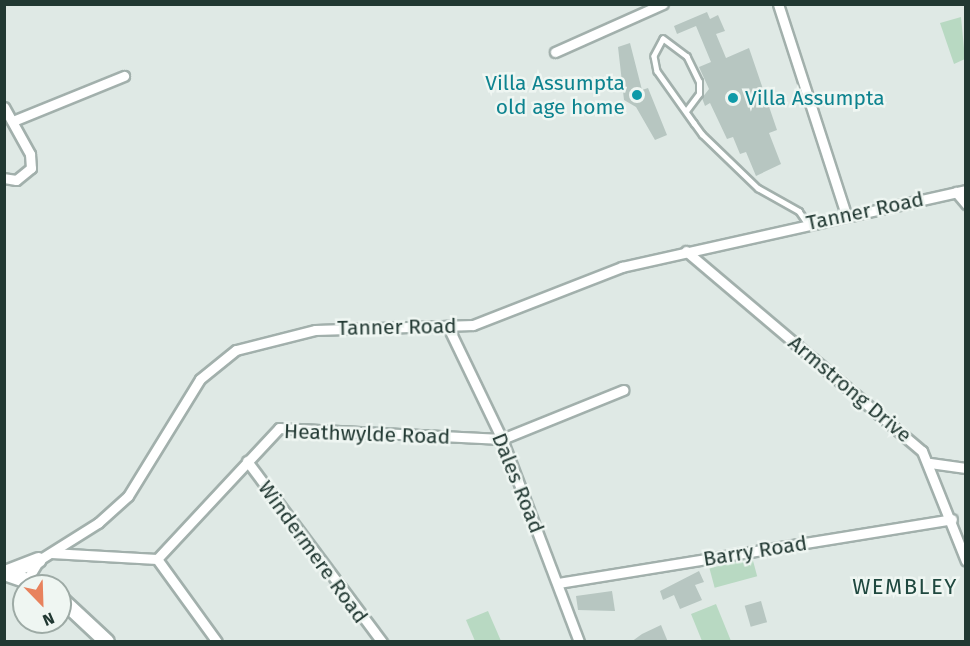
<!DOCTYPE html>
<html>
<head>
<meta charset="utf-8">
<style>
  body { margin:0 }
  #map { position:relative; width:970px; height:646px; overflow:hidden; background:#dfe9e5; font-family:"Fira Sans",sans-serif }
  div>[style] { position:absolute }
  .green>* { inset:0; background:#b8d9c2; transform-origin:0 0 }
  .building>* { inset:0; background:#b7c6c1; transform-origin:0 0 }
  .roads { filter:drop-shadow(2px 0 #a2b0ac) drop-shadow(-2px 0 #a2b0ac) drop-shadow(0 2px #a2b0ac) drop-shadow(0 -2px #a2b0ac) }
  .lane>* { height:4.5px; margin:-2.25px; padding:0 2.25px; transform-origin:2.25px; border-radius:2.25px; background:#fff }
  .street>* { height:9px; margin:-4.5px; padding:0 4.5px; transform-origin:4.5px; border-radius:4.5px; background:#fff }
  .secondary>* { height:14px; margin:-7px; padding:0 7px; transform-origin:7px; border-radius:7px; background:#fff }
  .dots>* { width:16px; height:16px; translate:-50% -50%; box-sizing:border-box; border:3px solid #eff6f2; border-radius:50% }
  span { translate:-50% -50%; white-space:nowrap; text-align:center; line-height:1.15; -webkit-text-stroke:5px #eff6f2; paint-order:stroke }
  .culture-label { font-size:21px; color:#0d838f }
  .right { translate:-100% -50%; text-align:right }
  .left { translate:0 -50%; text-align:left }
  .street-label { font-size:21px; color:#213832 }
  .neighbourhood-label { font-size:22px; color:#1f483f; letter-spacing:1.5px }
  .frame { position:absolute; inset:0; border:6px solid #213832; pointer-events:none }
  .north { position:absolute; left:12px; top:574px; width:60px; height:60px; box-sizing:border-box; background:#eff6f2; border:2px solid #9daaa5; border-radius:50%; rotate:157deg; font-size:16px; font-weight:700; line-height:24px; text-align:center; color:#213832 }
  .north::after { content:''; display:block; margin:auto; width:21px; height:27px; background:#e8825d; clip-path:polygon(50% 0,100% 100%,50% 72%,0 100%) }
</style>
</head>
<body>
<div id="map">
  <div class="green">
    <i style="clip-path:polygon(961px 17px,965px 59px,954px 64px,940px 23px)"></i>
    <i style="left:752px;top:557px;width:20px;height:44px;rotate:75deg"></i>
    <i style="clip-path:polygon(716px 604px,731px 641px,702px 641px,691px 614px)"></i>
    <i style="clip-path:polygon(488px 611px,501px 641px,475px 641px,466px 620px)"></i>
  </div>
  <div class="building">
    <i style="clip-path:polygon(707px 12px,710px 19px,718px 15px,725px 31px,716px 34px,726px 58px,749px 48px,777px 130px,769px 133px,781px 164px,756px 176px,746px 152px,740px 154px,733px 137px,727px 139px,710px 103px,705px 106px,702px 98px,709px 89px,699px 67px,711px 62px,696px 26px,677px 34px,674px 26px)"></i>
    <i style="clip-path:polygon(630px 43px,642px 90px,648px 88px,667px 135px,655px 140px,636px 107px,624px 100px,618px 47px)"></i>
    <i style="clip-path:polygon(699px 571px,704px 582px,695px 585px,702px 600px,680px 609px,674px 595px,663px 600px,660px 591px)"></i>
    <i style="clip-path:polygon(612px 591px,615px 611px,578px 610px,576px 596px)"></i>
    <i style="left:761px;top:601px;width:22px;height:17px;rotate:74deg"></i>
    <i style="clip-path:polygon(661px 625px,668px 642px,631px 642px,642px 634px)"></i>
  </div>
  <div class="roads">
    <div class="lane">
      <i style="left:686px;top:111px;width:21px;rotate:-53deg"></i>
      <i style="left:699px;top:94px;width:12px;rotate:-90deg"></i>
      <i style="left:699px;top:82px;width:28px;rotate:-116deg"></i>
      <i style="left:687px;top:57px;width:30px;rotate:-143deg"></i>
      <i style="left:663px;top:39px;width:19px;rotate:118deg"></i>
      <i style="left:654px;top:56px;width:15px;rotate:79deg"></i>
      <i style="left:657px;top:71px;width:64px;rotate:54.6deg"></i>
      <i style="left:694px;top:123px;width:14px;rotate:54deg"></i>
      <i style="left:702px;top:134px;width:78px;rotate:44deg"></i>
      <i style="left:758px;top:188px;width:47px;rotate:29.3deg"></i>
      <i style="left:799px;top:211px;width:14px;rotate:56deg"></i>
    </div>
    <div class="street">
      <i style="left:778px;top:4px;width:222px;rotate:72.1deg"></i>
      <i style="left:555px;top:52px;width:118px;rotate:-24deg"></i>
      <i style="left:4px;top:107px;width:54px;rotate:61deg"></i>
      <i style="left:30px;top:154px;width:14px;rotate:86deg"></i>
      <i style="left:31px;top:168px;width:19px;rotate:141deg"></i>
      <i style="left:16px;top:180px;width:12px;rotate:-171deg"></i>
      <i style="left:13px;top:121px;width:120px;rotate:-22.1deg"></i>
      <i style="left:956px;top:192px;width:16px;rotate:50deg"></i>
      <i style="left:686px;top:251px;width:309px;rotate:40.3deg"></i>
      <i style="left:922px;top:451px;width:118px;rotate:68.2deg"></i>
      <i style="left:449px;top:329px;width:122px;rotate:64.3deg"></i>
      <i style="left:502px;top:439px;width:217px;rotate:69.2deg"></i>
      <i style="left:247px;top:461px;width:226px;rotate:53.3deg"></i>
      <i style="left:930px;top:463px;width:36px;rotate:8deg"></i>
      <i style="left:51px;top:553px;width:106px;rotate:3.2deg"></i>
      <i style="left:157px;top:559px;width:179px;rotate:-47deg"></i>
      <i style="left:279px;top:428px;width:223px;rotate:2.8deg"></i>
      <i style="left:502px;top:439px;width:131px;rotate:-22deg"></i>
      <i style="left:157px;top:559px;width:102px;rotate:54.1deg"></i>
      <i style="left:27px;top:580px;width:23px;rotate:-59deg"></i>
      <i style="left:39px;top:560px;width:70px;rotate:-32.1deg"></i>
      <i style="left:98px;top:523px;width:40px;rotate:-42deg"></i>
      <i style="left:128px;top:496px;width:137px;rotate:-58.4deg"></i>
      <i style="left:200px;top:379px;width:46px;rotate:-38.9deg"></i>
      <i style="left:236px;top:350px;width:81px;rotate:-14.2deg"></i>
      <i style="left:315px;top:330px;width:158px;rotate:-1.8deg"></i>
      <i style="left:473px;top:325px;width:160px;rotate:-21.3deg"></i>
      <i style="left:622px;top:267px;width:353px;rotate:-12.6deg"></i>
      <i style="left:558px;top:583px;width:399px;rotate:-9.2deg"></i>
    </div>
    <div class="secondary">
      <i style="left:4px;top:573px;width:39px;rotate:19deg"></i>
      <i style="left:5px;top:573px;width:36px;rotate:-21deg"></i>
      <i style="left:60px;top:598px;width:64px;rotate:43.1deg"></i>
    </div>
  </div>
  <div class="dots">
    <i style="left:637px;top:95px;background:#0f9aa8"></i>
    <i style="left:733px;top:98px;background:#0f9aa8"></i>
  </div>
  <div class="culture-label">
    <span class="right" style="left:625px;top:95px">Villa Assumpta<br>old age home</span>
    <span class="left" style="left:745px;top:98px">Villa Assumpta</span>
  </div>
  <div class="street-label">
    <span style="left:865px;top:211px;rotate:-12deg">Tanner Road</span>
    <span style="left:397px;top:327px;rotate:-1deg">Tanner Road</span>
    <span style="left:850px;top:389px;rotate:40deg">Armstrong Drive</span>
    <span style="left:367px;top:434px;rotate:2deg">Heathwylde Road</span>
    <span style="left:518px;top:483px;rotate:68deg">Dales Road</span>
    <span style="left:755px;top:551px;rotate:-9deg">Barry Road</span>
    <span style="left:313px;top:552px;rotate:54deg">Windermere Road</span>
  </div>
  <div class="neighbourhood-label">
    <span style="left:905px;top:587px">WEMBLEY</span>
  </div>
  <div class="frame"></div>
  <div class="north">N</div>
</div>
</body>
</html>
